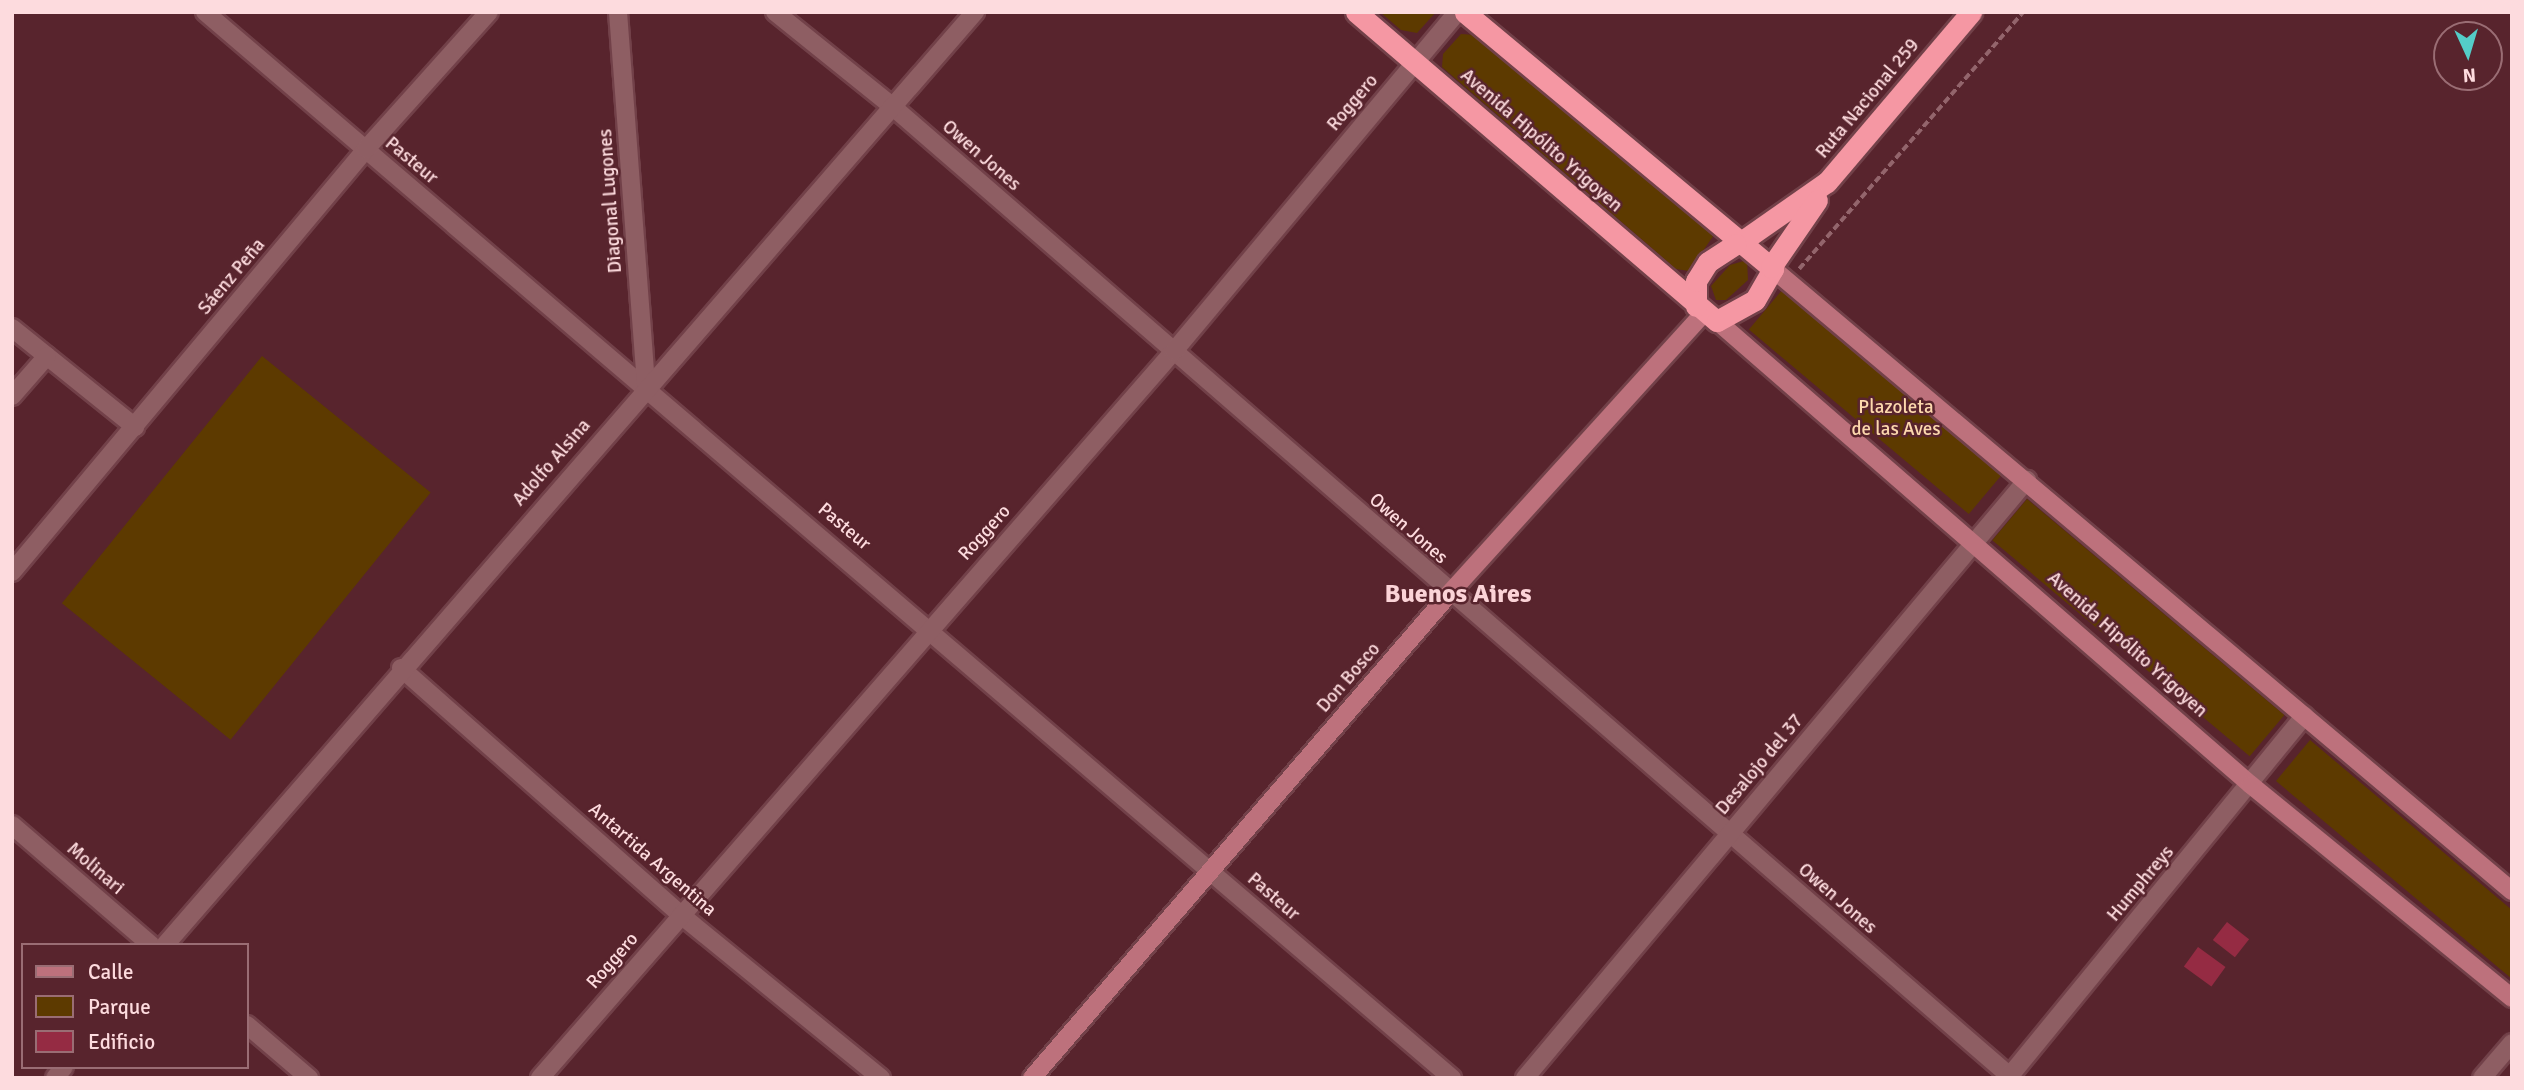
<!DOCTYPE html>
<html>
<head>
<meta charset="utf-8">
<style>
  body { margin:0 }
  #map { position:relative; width:2524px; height:1090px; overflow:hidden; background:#58242d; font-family:Signika,sans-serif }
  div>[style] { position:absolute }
  .green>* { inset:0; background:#5d3a00; transform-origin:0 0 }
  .building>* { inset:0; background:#952b43; transform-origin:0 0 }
  .path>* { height:3.5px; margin-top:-1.75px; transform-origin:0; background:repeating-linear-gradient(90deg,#93656c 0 7px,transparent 0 10.5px) }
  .roads { filter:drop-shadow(2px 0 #724149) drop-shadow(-2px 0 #724149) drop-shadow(0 2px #724149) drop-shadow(0 -2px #724149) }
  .street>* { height:18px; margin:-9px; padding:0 9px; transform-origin:9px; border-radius:9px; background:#8e5e63 }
  .secondary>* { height:18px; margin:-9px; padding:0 9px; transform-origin:9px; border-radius:9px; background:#bd717c }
  .highway>* { height:21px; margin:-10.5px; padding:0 10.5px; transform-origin:10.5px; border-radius:10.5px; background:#f597a3 }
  span { translate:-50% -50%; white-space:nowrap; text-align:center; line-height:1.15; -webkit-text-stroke:5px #58242d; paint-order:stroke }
  .street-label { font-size:19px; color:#fddbde }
  .park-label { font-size:19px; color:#fcd8ad }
  .district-label { font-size:26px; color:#fbd3d7; font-weight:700 }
  .frame { position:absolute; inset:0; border:14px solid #fddbde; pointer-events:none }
  .legend { position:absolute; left:21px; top:943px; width:228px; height:126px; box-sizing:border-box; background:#58242d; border:2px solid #9a6d74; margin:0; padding:9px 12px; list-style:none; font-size:21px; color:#fddbde }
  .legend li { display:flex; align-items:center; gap:14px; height:35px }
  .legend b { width:35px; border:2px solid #9a6d74 }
  .north { position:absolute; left:2433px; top:21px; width:70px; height:70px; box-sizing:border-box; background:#58242d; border:2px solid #9a6d74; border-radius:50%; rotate:176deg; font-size:19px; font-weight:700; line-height:28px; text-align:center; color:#fddbde }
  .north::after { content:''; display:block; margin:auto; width:24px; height:32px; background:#54cdc8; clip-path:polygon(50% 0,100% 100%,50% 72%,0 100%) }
</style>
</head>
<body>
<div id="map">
  <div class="green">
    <i style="clip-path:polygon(1380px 12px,1436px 12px,1417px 33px,1401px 30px)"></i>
    <i style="clip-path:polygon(1461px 34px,1475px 35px,1714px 235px,1689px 271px,1676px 269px,1442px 67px,1443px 54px)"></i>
    <i style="clip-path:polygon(1747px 260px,1748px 280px,1726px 300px,1716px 300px,1711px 286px,1730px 265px)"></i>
    <i style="left:1783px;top:289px;width:287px;height:53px;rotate:40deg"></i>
    <i style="left:262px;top:356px;width:217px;height:318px;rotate:39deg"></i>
    <i style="left:2027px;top:499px;width:336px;height:54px;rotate:40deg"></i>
    <i style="clip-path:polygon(2310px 740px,2512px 910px,2512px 979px,2276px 781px)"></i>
  </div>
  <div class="building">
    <i style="left:2227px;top:922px;width:28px;height:23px;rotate:38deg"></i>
    <i style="left:2198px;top:947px;width:34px;height:24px;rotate:36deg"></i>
  </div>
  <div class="path">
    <i style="left:1799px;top:269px;width:341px;rotate:-48.9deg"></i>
  </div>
  <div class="roads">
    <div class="street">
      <i style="left:205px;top:12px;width:1641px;rotate:40.53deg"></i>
      <i style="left:618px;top:12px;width:377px;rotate:85.7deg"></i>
      <i style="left:775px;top:12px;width:151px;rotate:38.8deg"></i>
      <i style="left:893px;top:107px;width:1482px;rotate:40.95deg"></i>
      <i style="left:12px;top:328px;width:158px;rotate:38.8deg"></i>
      <i style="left:12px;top:396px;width:53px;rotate:-48.8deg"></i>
      <i style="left:12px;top:572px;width:552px;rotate:-50.07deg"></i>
      <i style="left:366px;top:149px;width:184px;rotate:-48.1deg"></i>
      <i style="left:401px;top:668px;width:373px;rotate:41.4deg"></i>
      <i style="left:681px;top:915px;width:258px;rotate:39.2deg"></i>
      <i style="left:12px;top:825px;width:184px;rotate:40.8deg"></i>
      <i style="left:165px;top:945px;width:1236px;rotate:-49.04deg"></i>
      <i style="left:247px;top:1025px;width:82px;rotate:40.5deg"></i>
      <i style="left:55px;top:1078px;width:14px;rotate:-51deg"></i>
      <i style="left:540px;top:1078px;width:965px;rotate:-48.91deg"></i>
      <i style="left:1174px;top:351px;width:442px;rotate:-50.1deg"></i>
      <i style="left:1525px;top:1078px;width:781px;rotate:-49.99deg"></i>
      <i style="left:2008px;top:1078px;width:468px;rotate:-50.7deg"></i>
      <i style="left:2482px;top:1078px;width:46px;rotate:-49.4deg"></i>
    </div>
    <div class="secondary">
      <i style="left:1773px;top:269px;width:966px;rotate:40.09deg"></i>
      <i style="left:1717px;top:321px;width:707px;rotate:40.99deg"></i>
      <i style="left:2251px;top:785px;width:337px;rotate:39.2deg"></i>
      <i style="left:1032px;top:1078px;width:640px;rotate:-49.24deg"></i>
      <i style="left:1450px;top:593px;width:379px;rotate:-47.8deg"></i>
    </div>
    <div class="highway">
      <i style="left:1356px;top:12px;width:475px;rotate:40.6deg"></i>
      <i style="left:1717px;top:321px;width:43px;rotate:-28.9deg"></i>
      <i style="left:1755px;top:300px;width:36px;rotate:-60deg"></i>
      <i style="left:1773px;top:269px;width:401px;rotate:-140.2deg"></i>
      <i style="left:1738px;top:244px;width:108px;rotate:-34.9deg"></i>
      <i style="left:1827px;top:182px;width:223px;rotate:-49.7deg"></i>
      <i style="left:1771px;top:267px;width:81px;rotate:-55.5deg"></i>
      <i style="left:1696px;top:306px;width:25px;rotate:-90deg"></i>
      <i style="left:1696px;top:281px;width:22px;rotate:-58deg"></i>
      <i style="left:1708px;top:262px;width:33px;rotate:-33deg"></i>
    </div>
  </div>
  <div class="street-label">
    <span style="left:1868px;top:99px;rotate:-50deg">Ruta Nacional 259</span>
    <span style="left:1353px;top:103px;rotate:-50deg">Roggero</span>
    <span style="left:1541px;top:141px;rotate:41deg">Avenida Hipólito Yrigoyen</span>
    <span style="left:981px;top:156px;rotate:41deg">Owen Jones</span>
    <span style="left:411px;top:161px;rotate:40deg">Pasteur</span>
    <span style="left:611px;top:201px;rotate:-94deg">Diagonal Lugones</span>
    <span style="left:232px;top:277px;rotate:-50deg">Sáenz Peña</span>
    <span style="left:552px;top:463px;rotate:-49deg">Adolfo Alsina</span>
    <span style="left:844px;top:527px;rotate:40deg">Pasteur</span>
    <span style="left:1408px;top:529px;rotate:41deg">Owen Jones</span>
    <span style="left:985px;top:533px;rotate:-48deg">Roggero</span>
    <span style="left:2127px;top:645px;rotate:42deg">Avenida Hipólito Yrigoyen</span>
    <span style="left:1349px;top:678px;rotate:-49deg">Don Bosco</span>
    <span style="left:1760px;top:765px;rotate:-50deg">Desalojo del 37</span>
    <span style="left:652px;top:860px;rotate:41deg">Antartida Argentina</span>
    <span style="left:95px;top:869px;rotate:41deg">Molinari</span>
    <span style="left:2141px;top:884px;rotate:-50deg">Humphreys</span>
    <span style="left:1273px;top:897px;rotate:41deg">Pasteur</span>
    <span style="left:1837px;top:899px;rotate:41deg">Owen Jones</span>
    <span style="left:613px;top:961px;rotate:-49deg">Roggero</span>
  </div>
  <div class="park-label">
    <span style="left:1896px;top:419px">Plazoleta<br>de las Aves</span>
  </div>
  <div class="district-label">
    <span style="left:1458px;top:595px">Buenos Aires</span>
  </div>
  <div class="frame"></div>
  <ul class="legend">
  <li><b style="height:9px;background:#bd717c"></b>Calle</li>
  <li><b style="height:19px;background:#5d3a00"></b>Parque</li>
  <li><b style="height:19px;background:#952b43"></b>Edificio</li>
  </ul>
  <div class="north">N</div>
</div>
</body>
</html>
